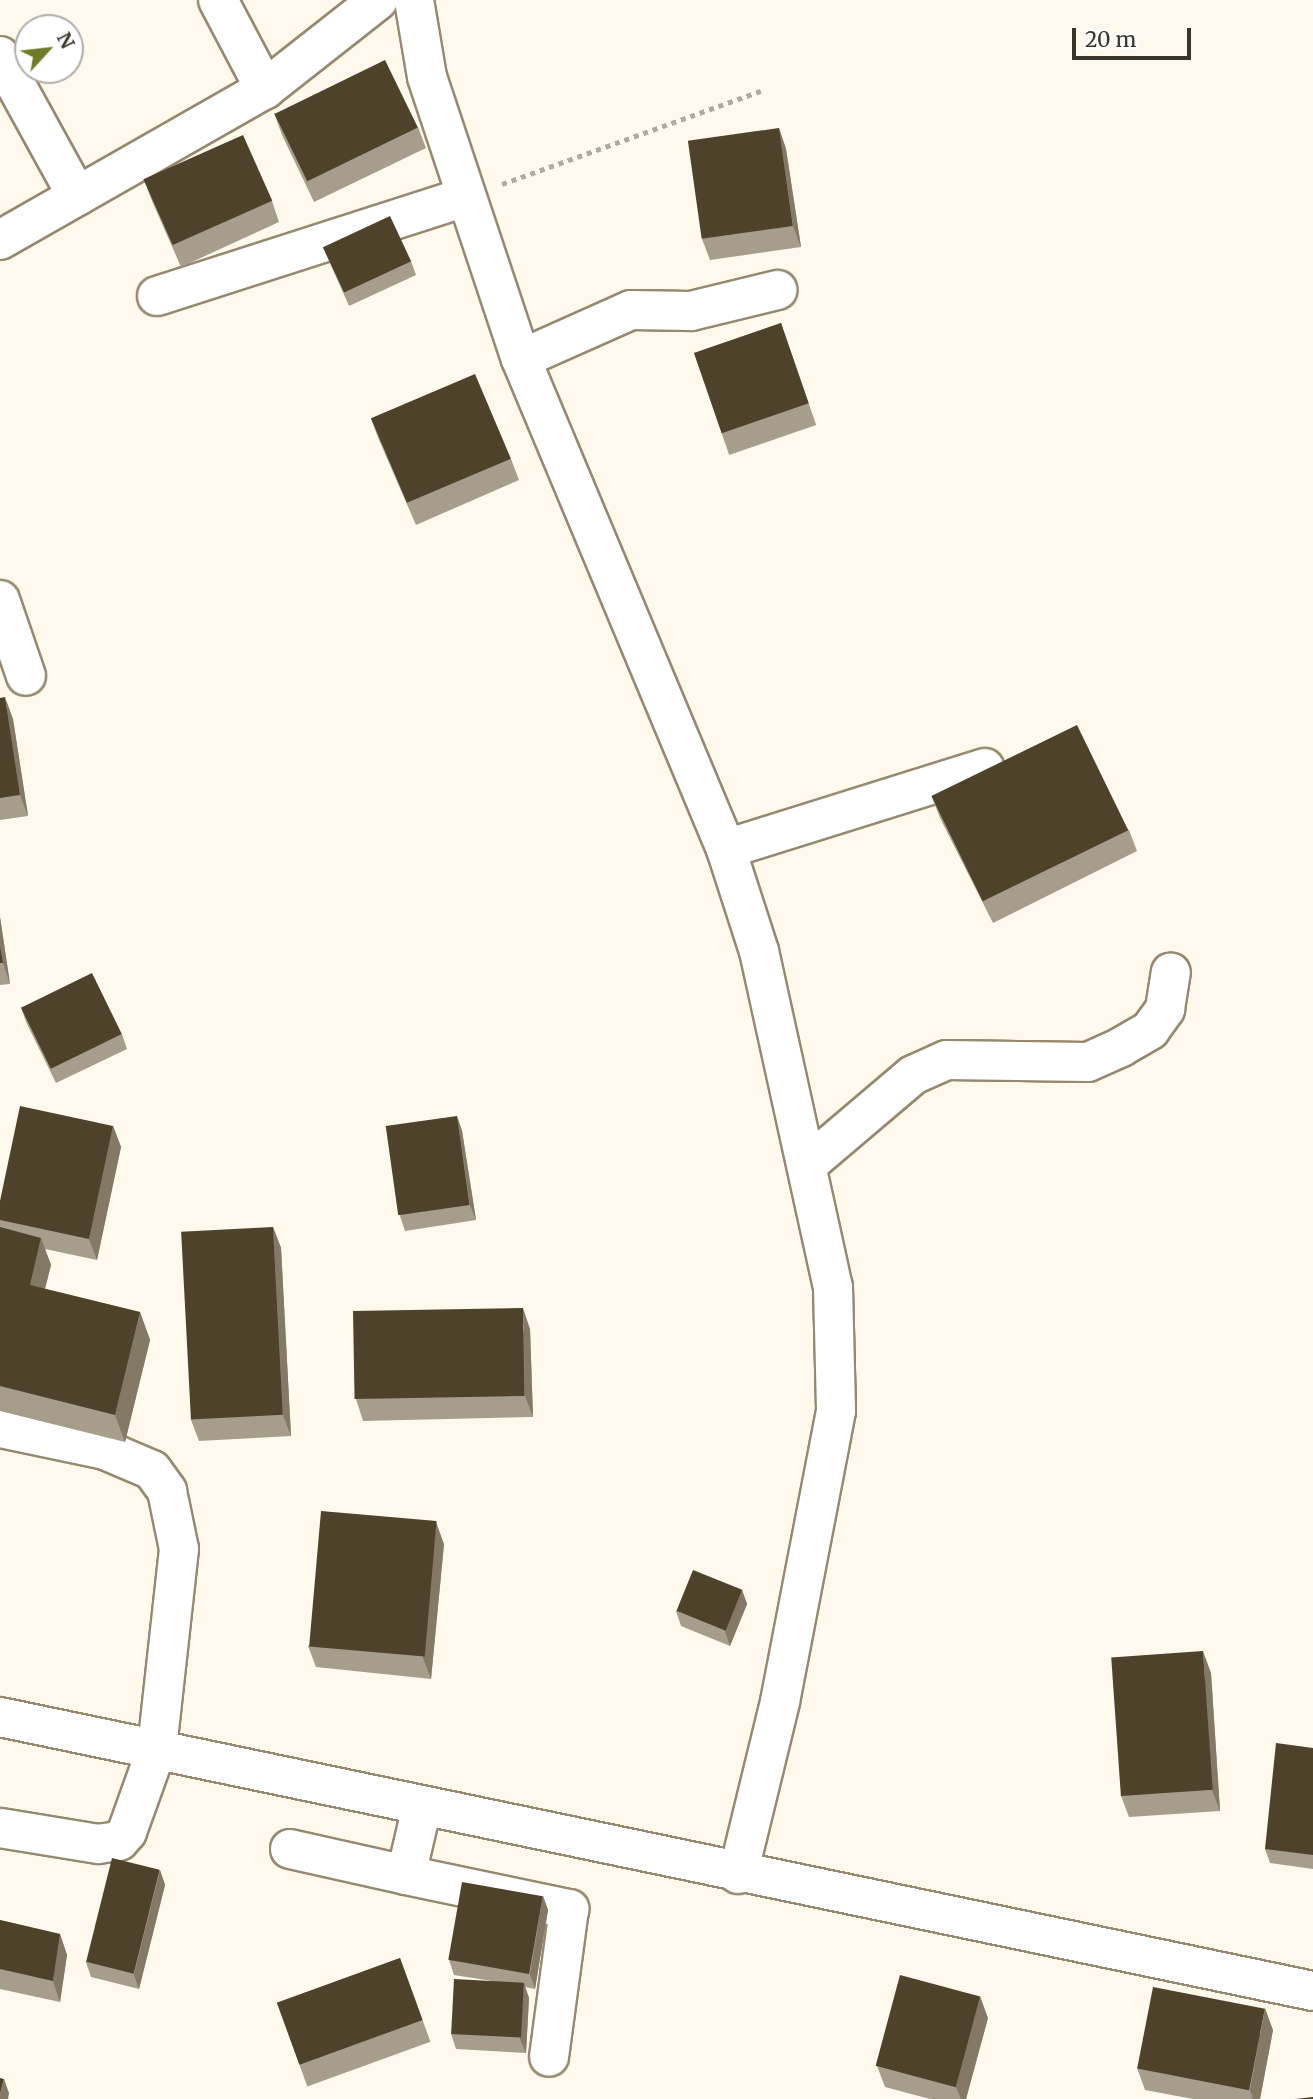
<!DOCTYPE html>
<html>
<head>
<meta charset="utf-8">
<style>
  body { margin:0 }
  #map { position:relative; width:1313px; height:2099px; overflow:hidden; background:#fef8ed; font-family:Merriweather,serif }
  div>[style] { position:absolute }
  .path>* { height:4.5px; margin-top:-2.25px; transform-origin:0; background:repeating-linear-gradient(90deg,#afa99e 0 5px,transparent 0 10px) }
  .roads { filter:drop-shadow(2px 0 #96896f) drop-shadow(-2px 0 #96896f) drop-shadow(0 2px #96896f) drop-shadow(0 -2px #96896f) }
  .minor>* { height:38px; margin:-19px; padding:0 19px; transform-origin:19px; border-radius:19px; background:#fff }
  .highway>* { height:38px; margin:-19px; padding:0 19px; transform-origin:19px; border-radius:19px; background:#fff }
  .wall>* { inset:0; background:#a69d8c; transform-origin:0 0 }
  .shaded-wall>* { inset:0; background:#837964 }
  .building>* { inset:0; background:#4e422a; transform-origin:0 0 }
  span { translate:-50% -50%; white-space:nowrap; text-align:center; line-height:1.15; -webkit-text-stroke:7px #fff; paint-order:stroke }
  .north { position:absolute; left:14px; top:14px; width:70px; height:70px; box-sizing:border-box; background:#fff; border:2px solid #b0ada9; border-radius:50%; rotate:63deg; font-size:19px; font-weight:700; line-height:28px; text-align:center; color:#393328 }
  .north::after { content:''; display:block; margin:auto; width:24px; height:32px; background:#707c28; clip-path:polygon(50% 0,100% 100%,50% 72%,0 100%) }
  .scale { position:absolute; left:1072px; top:28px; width:119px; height:32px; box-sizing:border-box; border:4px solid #393328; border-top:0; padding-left:9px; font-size:21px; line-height:24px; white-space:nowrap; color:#393328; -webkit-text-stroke:5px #fff; paint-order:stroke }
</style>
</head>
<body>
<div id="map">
  <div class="path">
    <i style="left:502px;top:184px;width:275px;rotate:-19.8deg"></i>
  </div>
  <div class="roads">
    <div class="minor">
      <i style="left:218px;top:0;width:101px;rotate:62.2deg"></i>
      <i style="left:414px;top:0;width:78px;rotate:80.4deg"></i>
      <i style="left:427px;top:77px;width:297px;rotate:71.6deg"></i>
      <i style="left:521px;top:359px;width:531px;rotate:67.3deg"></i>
      <i style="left:726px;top:849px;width:107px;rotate:72.1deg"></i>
      <i style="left:759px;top:951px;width:344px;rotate:77.6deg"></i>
      <i style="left:833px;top:1287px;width:124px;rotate:88.6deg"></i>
      <i style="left:836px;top:1411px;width:296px;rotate:100.9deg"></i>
      <i style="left:780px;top:1702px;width:177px;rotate:103.7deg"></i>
      <i style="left:0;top:56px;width:160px;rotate:61.2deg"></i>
      <i style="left:0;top:240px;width:305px;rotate:-29.7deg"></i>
      <i style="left:265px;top:89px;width:144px;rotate:-38.2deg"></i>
      <i style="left:157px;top:296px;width:324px;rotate:-17.8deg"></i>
      <i style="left:521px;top:359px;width:120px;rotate:-24deg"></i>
      <i style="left:631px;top:310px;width:60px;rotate:1deg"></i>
      <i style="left:691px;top:311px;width:89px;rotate:-13.7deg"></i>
      <i style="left:0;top:600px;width:80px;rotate:71.1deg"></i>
      <i style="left:726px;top:849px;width:271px;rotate:-17.4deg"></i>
      <i style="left:807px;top:1165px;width:139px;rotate:-40.3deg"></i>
      <i style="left:913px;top:1075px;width:37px;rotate:-24deg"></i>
      <i style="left:947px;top:1060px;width:141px;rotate:0.8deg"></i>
      <i style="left:1088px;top:1062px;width:36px;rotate:-24deg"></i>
      <i style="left:1121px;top:1047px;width:34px;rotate:-30deg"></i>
      <i style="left:1150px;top:1030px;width:26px;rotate:-54deg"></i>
      <i style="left:1165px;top:1009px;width:37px;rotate:-81deg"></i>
      <i style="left:0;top:1428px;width:107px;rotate:11.8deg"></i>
      <i style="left:105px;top:1450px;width:51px;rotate:23.1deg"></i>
      <i style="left:152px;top:1470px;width:26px;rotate:54deg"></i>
      <i style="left:167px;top:1491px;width:59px;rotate:78.3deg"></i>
      <i style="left:179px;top:1549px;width:200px;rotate:96.3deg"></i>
      <i style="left:157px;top:1748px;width:89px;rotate:109.7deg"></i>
      <i style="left:127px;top:1832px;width:12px;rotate:132deg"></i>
      <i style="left:119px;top:1841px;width:21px;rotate:172deg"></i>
      <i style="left:98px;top:1844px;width:99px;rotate:-170.7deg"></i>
      <i style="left:290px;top:1849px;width:119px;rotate:12.6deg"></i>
      <i style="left:406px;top:1875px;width:71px;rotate:-76.9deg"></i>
      <i style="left:406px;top:1875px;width:167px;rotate:11.8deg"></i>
      <i style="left:569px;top:1909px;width:149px;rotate:97.7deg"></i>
    </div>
    <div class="highway">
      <i style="left:0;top:1717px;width:1341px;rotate:11.79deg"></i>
    </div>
  </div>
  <div class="wall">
    <i style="clip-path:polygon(274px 113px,418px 127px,426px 148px,314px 202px,282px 135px)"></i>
    <i style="clip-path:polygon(779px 128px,786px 149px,801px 247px,710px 260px,702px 239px)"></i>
    <i style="clip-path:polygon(144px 180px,272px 201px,279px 222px,181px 267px,152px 201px)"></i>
    <i style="clip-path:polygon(323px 247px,411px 261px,416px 275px,349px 306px,329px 261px)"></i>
    <i style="left:781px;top:323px;width:108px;height:92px;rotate:71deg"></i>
    <i style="clip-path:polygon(371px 419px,511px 459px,519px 480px,416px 525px,379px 440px)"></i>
    <i style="clip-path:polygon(0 698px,13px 719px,28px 816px,0 820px)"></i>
    <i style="clip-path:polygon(932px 797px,1129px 830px,1137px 851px,993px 923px,940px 818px)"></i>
    <i style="clip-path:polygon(0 917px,10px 984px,0 985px)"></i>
    <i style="clip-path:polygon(21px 1007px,122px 1034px,127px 1049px,56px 1083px,26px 1022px)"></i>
    <i style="clip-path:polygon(457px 1116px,462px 1131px,476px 1220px,405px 1231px,400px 1216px)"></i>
    <i style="clip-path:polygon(113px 1126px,121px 1147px,97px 1260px,45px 1249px,51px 1265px,45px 1289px,140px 1312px,150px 1340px,125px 1442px,0 1411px,0 1220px)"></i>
    <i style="clip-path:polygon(273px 1227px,281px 1248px,291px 1436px,199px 1441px,191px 1420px)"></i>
    <i style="clip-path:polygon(530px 1329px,533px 1417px,363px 1421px,356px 1399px)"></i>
    <i style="clip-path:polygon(444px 1544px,431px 1679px,316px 1667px,308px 1646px)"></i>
    <i style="clip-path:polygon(742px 1590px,747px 1604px,730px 1646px,681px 1626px,676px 1611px)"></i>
    <i style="clip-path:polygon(1211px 1673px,1220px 1811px,1129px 1817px,1121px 1796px)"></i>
    <i style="clip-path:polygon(1313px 1748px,1313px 1869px,1270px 1863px,1265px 1849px)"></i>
    <i style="clip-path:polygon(160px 1870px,165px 1885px,139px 1989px,91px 1977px,86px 1962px)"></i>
    <i style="clip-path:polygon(543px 1896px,548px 1910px,535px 1989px,525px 1987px,529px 1998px,526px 2053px,456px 2049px,451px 2034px,492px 1981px,454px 1975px,449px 1960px)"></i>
    <i style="clip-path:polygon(0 1920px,60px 1934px,67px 1955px,60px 2002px,0 1989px)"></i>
    <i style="left:400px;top:1958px;width:89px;height:131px;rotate:70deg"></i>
    <i style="clip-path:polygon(988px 2018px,966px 2099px,930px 2099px,885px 2087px,877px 2066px)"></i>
    <i style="clip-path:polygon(1273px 2030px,1260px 2099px,1193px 2099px,1145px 2090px,1137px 2068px)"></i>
  </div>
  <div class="shaded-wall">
    <i style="clip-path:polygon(779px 128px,786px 149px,801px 247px,793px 226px)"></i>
    <i style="clip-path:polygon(5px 697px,13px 719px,28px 816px,20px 795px)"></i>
    <i style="clip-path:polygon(0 917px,10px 984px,3px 963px,0 946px)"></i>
    <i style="clip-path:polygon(457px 1116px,462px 1131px,476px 1220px,470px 1205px)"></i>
    <i style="clip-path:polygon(113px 1126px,121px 1147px,97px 1260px,89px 1239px)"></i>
    <i style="clip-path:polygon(273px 1227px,281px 1248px,291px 1436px,283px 1415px)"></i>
    <i style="clip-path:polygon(41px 1238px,51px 1265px,39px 1312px,30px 1285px)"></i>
    <i style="clip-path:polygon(523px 1308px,530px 1329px,533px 1417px,525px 1396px)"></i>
    <i style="clip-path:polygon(140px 1312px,150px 1340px,125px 1442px,115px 1415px)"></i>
    <i style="clip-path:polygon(436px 1522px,444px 1544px,431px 1679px,423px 1658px)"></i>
    <i style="clip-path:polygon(742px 1590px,747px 1604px,730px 1646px,725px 1631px)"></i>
    <i style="clip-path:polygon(1203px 1651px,1211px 1673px,1220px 1811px,1212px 1790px)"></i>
    <i style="clip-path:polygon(160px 1870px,165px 1885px,139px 1989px,134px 1975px)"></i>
    <i style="clip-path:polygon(543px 1896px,548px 1910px,535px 1989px,530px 1974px)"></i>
    <i style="clip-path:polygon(60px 1934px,67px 1955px,60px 2002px,53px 1981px)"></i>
    <i style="clip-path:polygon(524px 1983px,529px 1998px,526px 2053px,520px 2039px)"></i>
    <i style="clip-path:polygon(980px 1996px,988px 2018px,966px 2099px,961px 2099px,956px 2087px)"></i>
    <i style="clip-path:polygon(1265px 2008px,1273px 2030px,1260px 2099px,1253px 2099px,1250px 2090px)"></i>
    <i style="clip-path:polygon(4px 2079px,9px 2093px,8px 2099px,0 2099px,0 2094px)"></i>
  </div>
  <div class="building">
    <i style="left:385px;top:60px;width:75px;height:123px;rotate:64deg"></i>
    <i style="left:779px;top:128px;width:99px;height:92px;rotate:82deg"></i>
    <i style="left:243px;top:135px;width:72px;height:109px;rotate:66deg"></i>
    <i style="left:390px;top:216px;width:50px;height:74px;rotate:65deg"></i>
    <i style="left:781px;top:323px;width:85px;height:92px;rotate:71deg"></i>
    <i style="left:475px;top:374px;width:92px;height:113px;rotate:67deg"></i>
    <i style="clip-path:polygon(5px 697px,20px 795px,0 798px,0 698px)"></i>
    <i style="left:1077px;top:725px;width:117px;height:162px;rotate:64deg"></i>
    <i style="clip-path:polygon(0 946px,3px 963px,0 963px)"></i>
    <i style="left:92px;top:973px;width:68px;height:79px;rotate:64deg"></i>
    <i style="clip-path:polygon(20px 1106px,113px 1126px,89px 1239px,0 1220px,0 1201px)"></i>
    <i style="left:457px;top:1116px;width:90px;height:72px;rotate:82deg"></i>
    <i style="clip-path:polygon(0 1227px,41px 1238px,30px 1285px,140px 1312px,115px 1415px,0 1386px)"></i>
    <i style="left:273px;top:1227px;width:188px;height:92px;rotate:87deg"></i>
    <i style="left:523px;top:1308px;width:88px;height:170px;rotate:89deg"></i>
    <i style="left:321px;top:1511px;width:116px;height:136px;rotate:5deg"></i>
    <i style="left:693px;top:1570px;width:53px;height:44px;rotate:22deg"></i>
    <i style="left:1203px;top:1651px;width:139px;height:92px;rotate:86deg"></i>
    <i style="clip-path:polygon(1276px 1743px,1313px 1748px,1313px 1855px,1265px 1849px)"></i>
    <i style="left:112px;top:1858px;width:49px;height:107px;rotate:14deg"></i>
    <i style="left:462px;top:1882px;width:82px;height:79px;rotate:10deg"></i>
    <i style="clip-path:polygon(0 1920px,60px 1934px,53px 1981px,0 1969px)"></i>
    <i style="left:400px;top:1958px;width:66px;height:131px;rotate:70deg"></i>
    <i style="left:900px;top:1975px;width:83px;height:94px;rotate:15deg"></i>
    <i style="left:454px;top:1979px;width:70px;height:55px;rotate:3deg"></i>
    <i style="left:1153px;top:1987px;width:114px;height:83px;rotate:11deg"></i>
    <i style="clip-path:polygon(0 2078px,4px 2079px,0 2094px)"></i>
    <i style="clip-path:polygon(1313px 2097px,1313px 2099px,1295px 2099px)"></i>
  </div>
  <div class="north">N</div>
  <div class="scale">20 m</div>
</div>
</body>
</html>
